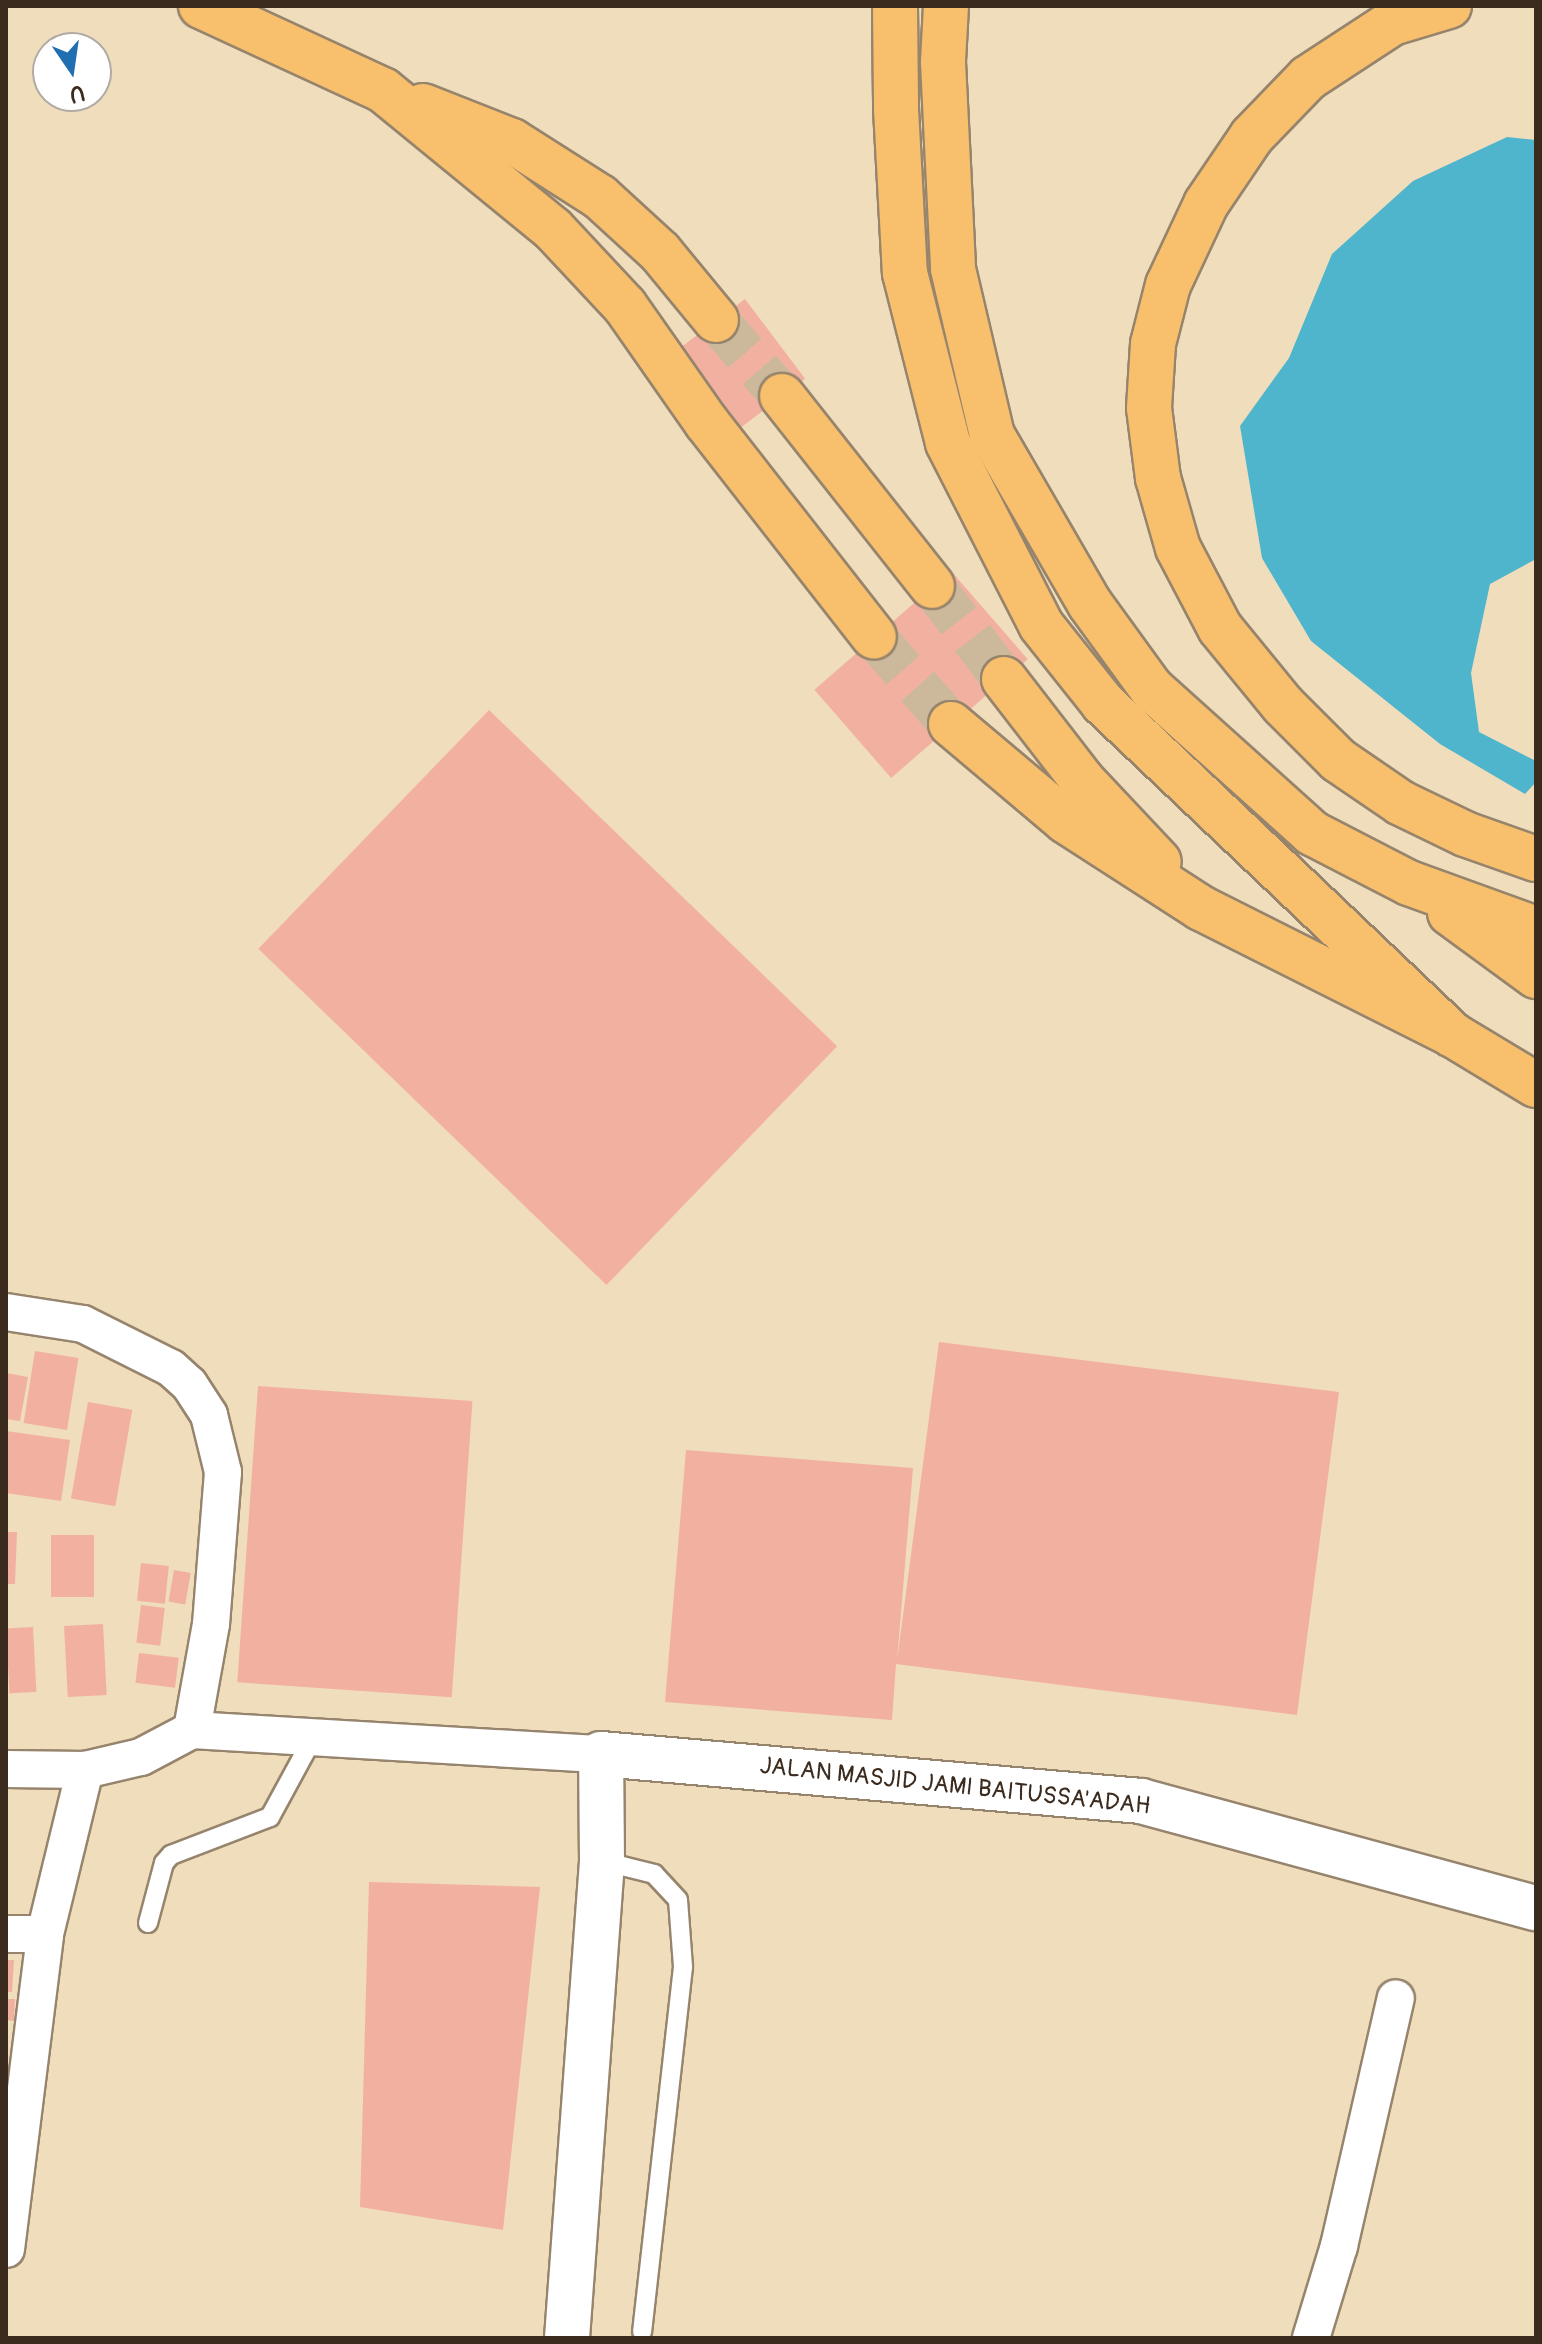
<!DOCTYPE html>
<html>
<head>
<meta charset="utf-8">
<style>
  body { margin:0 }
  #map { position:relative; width:1542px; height:2344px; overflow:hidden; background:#f0ddbc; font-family:Pangolin,sans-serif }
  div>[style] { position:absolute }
  .water>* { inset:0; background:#4eb5cc }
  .building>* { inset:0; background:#f2b0a1; transform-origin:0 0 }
  .motorway-tunnel>* { height:44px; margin-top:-22px; transform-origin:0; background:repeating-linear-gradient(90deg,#ccb99c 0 44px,transparent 0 66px) }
  .roads { filter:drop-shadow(2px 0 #96846d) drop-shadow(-2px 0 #96846d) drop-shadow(0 2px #96846d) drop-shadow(0 -2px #96846d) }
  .service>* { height:18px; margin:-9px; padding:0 9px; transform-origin:9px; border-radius:9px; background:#fff }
  .minor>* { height:36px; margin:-18px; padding:0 18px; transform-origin:18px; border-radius:18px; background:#fff }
  .tertiary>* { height:44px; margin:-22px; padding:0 22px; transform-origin:22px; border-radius:22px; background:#fff }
  .motorway>* { height:44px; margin:-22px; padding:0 22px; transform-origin:22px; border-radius:22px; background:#f8bf6c }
  span { translate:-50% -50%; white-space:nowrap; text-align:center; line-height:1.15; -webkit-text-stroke:6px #fff; paint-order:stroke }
  .street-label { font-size:24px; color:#3b2a1e }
  .frame { position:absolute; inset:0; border:8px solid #3b2a1e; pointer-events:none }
  .north { position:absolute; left:32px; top:32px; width:80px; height:80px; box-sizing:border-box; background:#fff; border:2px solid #b1aaa5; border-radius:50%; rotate:167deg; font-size:22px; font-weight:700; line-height:32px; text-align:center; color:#3b2a1e }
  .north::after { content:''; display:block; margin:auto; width:28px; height:36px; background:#1f6fb2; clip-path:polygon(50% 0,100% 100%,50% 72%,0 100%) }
</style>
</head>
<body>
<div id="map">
  <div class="water">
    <i style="clip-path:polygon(1507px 137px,1536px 140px,1536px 559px,1490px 584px,1471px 673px,1479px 732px,1536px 761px,1536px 782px,1525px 794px,1440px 744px,1311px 641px,1262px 558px,1240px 426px,1289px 358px,1332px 254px,1413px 181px)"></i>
  </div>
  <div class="building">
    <i style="left:745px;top:299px;width:100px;height:89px;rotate:53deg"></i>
    <i style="left:951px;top:571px;width:117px;height:181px;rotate:49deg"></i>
    <i style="left:489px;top:710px;width:484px;height:332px;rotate:44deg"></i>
    <i style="clip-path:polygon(939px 1342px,1339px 1392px,1297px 1715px,896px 1664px,892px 1720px,665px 1702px,686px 1450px,913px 1468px,897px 1661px)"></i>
    <i style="left:35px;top:1351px;width:44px;height:73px;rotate:9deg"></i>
    <i style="clip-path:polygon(6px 1373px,28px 1377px,20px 1421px,6px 1419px)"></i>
    <i style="left:258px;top:1386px;width:215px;height:297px;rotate:4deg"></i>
    <i style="left:88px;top:1402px;width:45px;height:98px;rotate:10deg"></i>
    <i style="clip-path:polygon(6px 1431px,70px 1440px,61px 1501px,6px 1493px)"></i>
    <i style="clip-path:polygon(6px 1532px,17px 1532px,15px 1584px,6px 1584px)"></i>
    <i style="left:51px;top:1535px;width:43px;height:62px"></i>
    <i style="left:141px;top:1563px;width:28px;height:38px;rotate:6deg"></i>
    <i style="left:174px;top:1570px;width:17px;height:32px;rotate:10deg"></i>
    <i style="left:141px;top:1605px;width:24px;height:38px;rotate:7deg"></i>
    <i style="left:103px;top:1624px;width:71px;height:39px;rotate:87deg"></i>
    <i style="left:33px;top:1627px;width:65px;height:27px;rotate:87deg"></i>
    <i style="left:139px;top:1653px;width:40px;height:30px;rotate:7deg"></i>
    <i style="clip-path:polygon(369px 1882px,540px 1887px,503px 2230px,360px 2207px)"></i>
    <i style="clip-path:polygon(6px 1960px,14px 1960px,12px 1992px,6px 1992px)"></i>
    <i style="clip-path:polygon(6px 1999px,15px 1999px,14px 2021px,6px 2020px)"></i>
  </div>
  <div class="motorway-tunnel">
    <i style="left:716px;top:320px;width:101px;rotate:49deg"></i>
    <i style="left:932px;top:586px;width:118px;rotate:52.3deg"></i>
    <i style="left:874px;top:637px;width:116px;rotate:48.5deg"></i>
  </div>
  <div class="roads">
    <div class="service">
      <i style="left:602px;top:1861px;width:54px;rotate:14deg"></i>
      <i style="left:654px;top:1874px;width:35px;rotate:47deg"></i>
      <i style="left:678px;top:1900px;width:67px;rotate:85.7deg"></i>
      <i style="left:683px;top:1967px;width:367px;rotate:96.4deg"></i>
      <i style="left:148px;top:1923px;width:62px;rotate:-75.1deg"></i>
      <i style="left:164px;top:1863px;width:11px;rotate:-49deg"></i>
      <i style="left:171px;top:1855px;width:106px;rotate:-21deg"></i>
      <i style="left:270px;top:1817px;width:92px;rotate:-61.5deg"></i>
    </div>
    <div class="minor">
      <i style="left:6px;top:1312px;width:78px;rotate:8.9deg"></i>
      <i style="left:83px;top:1324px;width:98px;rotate:26.6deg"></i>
      <i style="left:171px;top:1368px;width:24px;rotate:42deg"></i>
      <i style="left:189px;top:1384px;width:37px;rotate:57deg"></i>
      <i style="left:209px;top:1415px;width:59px;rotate:76.2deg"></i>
      <i style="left:223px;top:1472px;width:152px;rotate:94.5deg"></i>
      <i style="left:211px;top:1624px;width:108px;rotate:100.2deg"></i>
      <i style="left:6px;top:1769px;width:79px;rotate:0.7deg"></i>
      <i style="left:85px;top:1770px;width:57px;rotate:-13.1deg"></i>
      <i style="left:141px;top:1757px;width:58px;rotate:-27.9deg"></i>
      <i style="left:192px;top:1730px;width:410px;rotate:3.4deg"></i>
      <i style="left:6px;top:1934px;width:39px"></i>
      <i style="left:6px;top:2249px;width:317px;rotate:-82.9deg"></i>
      <i style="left:45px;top:1934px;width:169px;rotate:-76.3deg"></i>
      <i style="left:1311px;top:2338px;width:96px;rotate:-73.1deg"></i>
      <i style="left:1339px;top:2246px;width:254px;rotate:-77.1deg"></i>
    </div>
    <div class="tertiary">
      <i style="left:567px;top:2338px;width:478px;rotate:-85.8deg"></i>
      <i style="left:602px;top:1861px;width:107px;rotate:-90.5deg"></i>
      <i style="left:601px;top:1754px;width:542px;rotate:4.97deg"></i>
      <i style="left:1141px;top:1801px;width:409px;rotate:15.2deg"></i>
    </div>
    <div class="motorway">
      <i style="left:201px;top:6px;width:200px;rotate:24.8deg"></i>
      <i style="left:383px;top:90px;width:220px;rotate:39.3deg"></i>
      <i style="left:553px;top:229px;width:105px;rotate:46.9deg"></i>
      <i style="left:625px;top:306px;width:143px;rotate:55deg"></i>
      <i style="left:707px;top:423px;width:271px;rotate:52deg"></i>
      <i style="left:895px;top:6px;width:103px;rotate:89.4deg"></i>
      <i style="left:896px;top:109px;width:164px;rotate:86.9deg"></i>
      <i style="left:905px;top:273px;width:175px;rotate:75.8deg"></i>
      <i style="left:948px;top:443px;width:204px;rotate:62.9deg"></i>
      <i style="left:1041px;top:625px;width:100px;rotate:51.5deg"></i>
      <i style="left:1103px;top:703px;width:482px;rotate:43.5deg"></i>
      <i style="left:946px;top:6px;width:56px;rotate:93.1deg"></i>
      <i style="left:943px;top:62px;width:207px;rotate:87.2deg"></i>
      <i style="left:953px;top:269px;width:171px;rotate:76.8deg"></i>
      <i style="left:992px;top:435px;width:195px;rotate:59.9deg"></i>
      <i style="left:1090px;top:604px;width:104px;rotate:54deg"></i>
      <i style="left:1151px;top:688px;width:217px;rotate:42deg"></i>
      <i style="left:1312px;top:833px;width:109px;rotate:27.3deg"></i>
      <i style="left:1409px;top:883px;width:135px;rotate:19.9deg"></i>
      <i style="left:1449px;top:6px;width:59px;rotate:163.4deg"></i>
      <i style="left:1392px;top:23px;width:100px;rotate:146.8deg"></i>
      <i style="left:1308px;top:78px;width:81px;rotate:134deg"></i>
      <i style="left:1252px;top:136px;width:82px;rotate:124.1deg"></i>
      <i style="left:1206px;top:204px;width:89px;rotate:115.1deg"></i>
      <i style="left:1168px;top:285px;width:61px;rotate:104.3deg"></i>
      <i style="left:1153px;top:344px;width:64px;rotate:93.6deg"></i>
      <i style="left:1149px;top:408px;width:71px;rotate:82.7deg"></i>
      <i style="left:1158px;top:478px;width:73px;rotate:74.1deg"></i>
      <i style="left:1178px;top:548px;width:90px;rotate:62.3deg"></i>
      <i style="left:1220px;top:628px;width:99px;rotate:50.7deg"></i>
      <i style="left:1283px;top:705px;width:78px;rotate:45deg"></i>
      <i style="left:1338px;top:760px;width:76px;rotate:34.3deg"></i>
      <i style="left:1401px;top:803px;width:71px;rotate:25.8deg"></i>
      <i style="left:1465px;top:834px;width:75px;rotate:19.4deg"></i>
      <i style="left:423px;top:106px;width:96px;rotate:21.5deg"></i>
      <i style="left:512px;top:141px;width:104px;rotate:32.5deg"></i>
      <i style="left:600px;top:197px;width:81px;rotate:42.5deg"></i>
      <i style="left:660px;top:252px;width:88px;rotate:50.5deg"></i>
      <i style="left:782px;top:396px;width:242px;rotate:51.7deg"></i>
      <i style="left:1004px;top:679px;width:128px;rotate:52.3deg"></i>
      <i style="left:1082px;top:780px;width:112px;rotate:46.8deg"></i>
      <i style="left:951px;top:724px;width:150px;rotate:40.1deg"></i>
      <i style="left:1066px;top:821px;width:161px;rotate:32.8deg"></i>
      <i style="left:1201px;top:908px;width:282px;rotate:26.7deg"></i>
      <i style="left:1453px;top:1035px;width:97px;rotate:31.1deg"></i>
      <i style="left:1450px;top:913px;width:107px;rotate:36.2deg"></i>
    </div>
  </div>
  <div class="street-label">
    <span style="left:955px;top:1786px;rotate:6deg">JALAN MASJID JAMI BAITUSSA'ADAH</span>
  </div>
  <div class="frame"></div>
  <div class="north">U</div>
</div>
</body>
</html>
